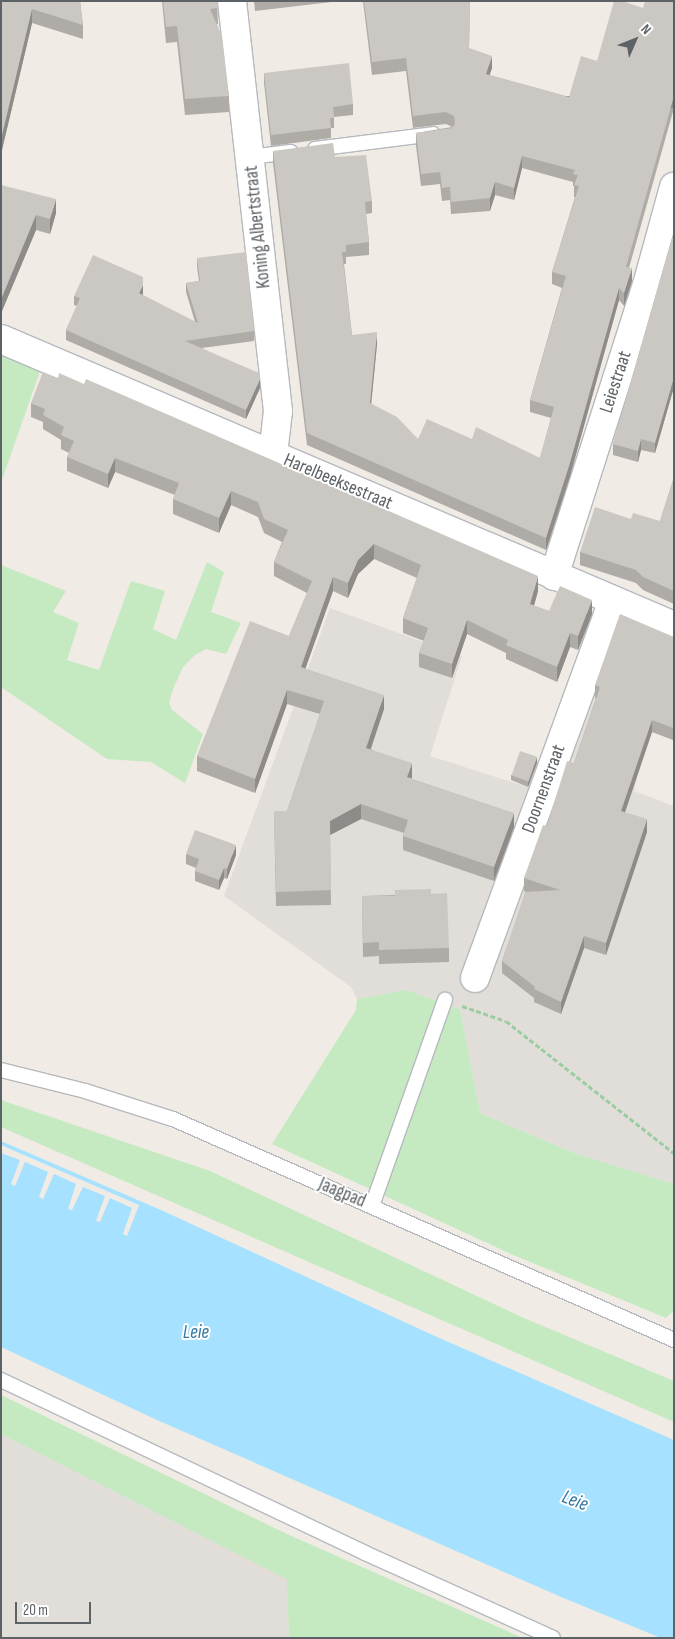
<!DOCTYPE html>
<html>
<head>
<meta charset="utf-8">
<style>
  body { margin:0 }
  #map { position:relative; width:675px; height:1639px; overflow:hidden; background:#f0ece5; font-family:"Sofia Sans Condensed",sans-serif }
  div>[style] { position:absolute }
  .industrial>* { inset:0; background:#e1ded9 }
  .green>* { inset:0; background:#c5e9c0 }
  .water>* { inset:0; background:#a6e2ff }
  .pier>* { inset:0; background:#f0ece5 }
  .path>* { height:3px; margin-top:-1.5px; transform-origin:0; background:repeating-linear-gradient(90deg,#9bcda3 0 5px,transparent 0 7.5px) }
  .roads { filter:drop-shadow(1px 0 #b6b9bd) drop-shadow(-1px 0 #b6b9bd) drop-shadow(0 1px #b6b9bd) drop-shadow(0 -1px #b6b9bd) }
  .service>* { height:14px; margin:-7px; padding:0 7px; transform-origin:7px; border-radius:7px; background:#fff }
  .minor>* { height:28px; margin:-14px; padding:0 14px; transform-origin:14px; border-radius:14px; background:#fff }
  .wall>* { inset:0; background:#afaba7 }
  .shaded-wall>* { inset:0; background:#8e8b88; transform-origin:0 0 }
  .building>* { inset:0; background:#cbc7c2; transform-origin:0 0 }
  span { translate:-50% -50%; white-space:nowrap; text-align:center; line-height:1.15; -webkit-text-stroke:4px #fff; paint-order:stroke }
  .street-label { font-size:19px; color:#5d6266 }
  .water-label { font-size:20px; color:#3779a5; font-style:italic }
  .frame { position:absolute; inset:0; border:2px solid #5d6266; pointer-events:none }
  .north { position:absolute; left:610px; top:15px; width:50px; height:50px; -webkit-text-stroke:4px #fff; paint-order:stroke; rotate:46deg; font-size:14px; font-weight:700; line-height:20px; text-align:center; color:#5d6266 }
  .north::after { content:''; display:block; margin:auto; width:18px; height:22px; background:#5d6266; clip-path:polygon(50% 0,100% 100%,50% 72%,0 100%) }
  .scale { position:absolute; left:15px; top:1602px; width:76px; height:22px; box-sizing:border-box; border:2px solid #5d6266; border-top:0; padding-left:6px; font-size:15px; line-height:18px; white-space:nowrap; color:#5d6266; -webkit-text-stroke:4px #fff; paint-order:stroke }
</style>
</head>
<body>
<div id="map">
  <div class="industrial">
    <i style="clip-path:polygon(330px 608px,462px 656px,430px 756px,537px 790px,598px 618px,611px 702px,637px 778px,634px 791px,674px 806px,674px 1184px,574px 1153px,480px 1113px,460px 1009px,406px 990px,357px 999px,351px 987px,224px 896px)"></i>
    <i style="clip-path:polygon(1px 1434px,288px 1579px,289px 1638px,1px 1638px)"></i>
  </div>
  <div class="green">
    <i style="clip-path:polygon(1px 353px,40px 371px,1px 483px)"></i>
    <i style="clip-path:polygon(207px 562px,224px 572px,211px 612px,241px 623px,226px 654px,206px 649px,195px 655px,183px 667px,174px 687px,169px 702px,172px 710px,203px 734px,185px 783px,151px 762px,107px 759px,1px 687px,1px 565px,66px 591px,53px 612px,79px 623px,67px 660px,99px 670px,131px 581px,165px 591px,153px 629px,176px 640px)"></i>
    <i style="clip-path:polygon(406px 990px,460px 1009px,480px 1113px,574px 1153px,674px 1184px,674px 1310px,666px 1318px,511px 1254px,272px 1144px,356px 1010px,357px 999px)"></i>
    <i style="clip-path:polygon(1px 1100px,210px 1171px,524px 1318px,674px 1381px,674px 1422px,1px 1127px)"></i>
    <i style="clip-path:polygon(1px 1395px,287px 1534px,523px 1638px,289px 1638px,287px 1579px,1px 1434px)"></i>
  </div>
  <div class="water">
    <i style="clip-path:polygon(1px 1141px,161px 1210px,437px 1337px,674px 1440px,674px 1638px,661px 1638px,561px 1597px,157px 1420px,1px 1347px)"></i>
  </div>
  <div class="pier">
    <i style="clip-path:polygon(1px 1145px,139px 1205px,127px 1236px,123px 1234px,132px 1208px,110px 1198px,100px 1222px,96px 1221px,105px 1196px,83px 1187px,72px 1210px,68px 1209px,76px 1184px,54px 1174px,43px 1199px,39px 1197px,48px 1172px,25px 1162px,15px 1186px,11px 1184px,20px 1160px,1px 1153px)"></i>
  </div>
  <div class="path">
    <i style="left:462px;top:1006px;width:46px;rotate:18.8deg"></i>
    <i style="left:506px;top:1021px;width:214px;rotate:38.2deg"></i>
  </div>
  <div class="roads">
    <div class="service">
      <i style="left:315px;top:149px;width:119px;rotate:-7.2deg"></i>
      <i style="left:250px;top:157px;width:41px;rotate:-7deg"></i>
      <i style="left:1px;top:1070px;width:87px;rotate:14deg"></i>
      <i style="left:85px;top:1091px;width:92px;rotate:17.7deg"></i>
      <i style="left:173px;top:1119px;width:548px;rotate:23.8deg"></i>
      <i style="left:372px;top:1206px;width:219px;rotate:-70.5deg"></i>
      <i style="left:1px;top:1380px;width:403px;rotate:25.4deg"></i>
      <i style="left:365px;top:1553px;width:206px;rotate:24.3deg"></i>
    </div>
    <div class="minor">
      <i style="left:232px;top:1px;width:413px;rotate:83.6deg"></i>
      <i style="left:278px;top:411px;width:43px;rotate:96.6deg"></i>
      <i style="left:1px;top:339px;width:732px;rotate:23.1deg"></i>
      <i style="left:554px;top:576px;width:305px;rotate:-72.3deg"></i>
      <i style="left:647px;top:285px;width:102px;rotate:-74.6deg"></i>
      <i style="left:475px;top:978px;width:401px;rotate:-69.9deg"></i>
    </div>
  </div>
  <div class="wall">
    <i style="clip-path:polygon(1px 1px,80px 1px,83px 25px,83px 39px,32px 23px,1px 154px)"></i>
    <i style="clip-path:polygon(162px 1px,217px 1px,218px 24px,217px 24px,229px 96px,229px 112px,185px 115px,177px 42px,166px 43px)"></i>
    <i style="clip-path:polygon(254px 1px,340px 1px,255px 11px)"></i>
    <i style="clip-path:polygon(363px 1px,470px 1px,469px 48px,492px 68px,489px 75px,569px 97px,597px 61px,643px 8px,674px 1px,674px 108px,629px 268px,632px 281px,624px 306px,619px 300px,570px 476px,546px 550px,307px 445px,273px 163px,273px 151px,335px 157px,372px 201px,372px 213px,366px 214px,369px 242px,369px 255px,346px 257px,346px 264px,344px 264px,352px 335px,377px 344px,371px 404px,418px 439px,472px 439px,540px 458px,551px 418px,530px 412px,530px 400px,562px 288px,552px 284px,552px 272px,575px 197px,574px 197px,574px 186px,573px 186px,573px 182px,522px 168px,514px 200px,495px 195px,490px 211px,451px 214px,450px 200px,442px 201px,440px 184px,421px 186px,416px 146px,416px 133px,452px 127px,446px 124px,413px 128px,406px 71px,372px 75px)"></i>
    <i style="clip-path:polygon(264px 73px,353px 104px,353px 115px,334px 117px,334px 128px,331px 128px,331px 138px,271px 146px,264px 83px)"></i>
    <i style="clip-path:polygon(1px 185px,56px 213px,50px 234px,36px 230px,2px 311px,1px 311px)"></i>
    <i style="clip-path:polygon(674px 231px,674px 387px,655px 453px,641px 450px,638px 462px,613px 455px,613px 444px)"></i>
    <i style="clip-path:polygon(197px 258px,254px 331px,254px 341px,202px 348px,260px 388px,246px 419px,66px 340px,66px 330px,77px 306px,74px 305px,74px 296px,143px 294px,142px 295px,195px 322px,186px 292px,186px 283px,199px 281px,197px 267px)"></i>
    <i style="clip-path:polygon(31px 403px,538px 591px,534px 606px,549px 611px,592px 614px,578px 650px,570px 647px,557px 682px,506px 659px,506px 653px,467px 634px,452px 678px,419px 667px,419px 653px,424px 641px,403px 633px,403px 618px,417px 578px,374px 559px,358px 574px,348px 598px,333px 591px,305px 669px,384px 709px,371px 749px,412px 777px,411px 779px,514px 827px,494px 881px,403px 850px,403px 836px,404px 833px,361px 819px,330px 835px,331px 905px,276px 906px,274px 811px,287px 811px,320px 714px,287px 704px,255px 793px,197px 771px,197px 756px,289px 636px,307px 593px,274px 576px,274px 562px,282px 542px,264px 533px,258px 517px,231px 505px,219px 533px,173px 514px,173px 499px,175px 495px,115px 472px,108px 488px,67px 471px,67px 457px,69px 453px,61px 449px,61px 440px,43px 429px,43px 422px,31px 417px)"></i>
    <i style="clip-path:polygon(674px 477px,674px 604px,643px 590px,636px 583px,580px 565px,580px 552px,631px 519px,660px 521px)"></i>
    <i style="clip-path:polygon(674px 637px,673px 740px,652px 732px,625px 812px,647px 832px,606px 955px,584px 948px,561px 1014px,534px 1002px,534px 998px,502px 973px,502px 961px,526px 892px,524px 891px,524px 878px,574px 763px,596px 698px,595px 698px,595px 685px)"></i>
    <i style="clip-path:polygon(537px 763px,528px 787px,511px 780px,511px 775px)"></i>
    <i style="clip-path:polygon(186px 854px,236px 855px,227px 879px,224px 878px,219px 890px,195px 881px,195px 871px,196px 868px,186px 864px)"></i>
    <i style="clip-path:polygon(431px 894px,449px 948px,449px 962px,379px 964px,379px 956px,363px 957px,362px 896px)"></i>
  </div>
  <div class="shaded-wall">
    <i style="clip-path:polygon(32px 9px,32px 23px,1px 154px,1px 139px)"></i>
    <i style="clip-path:polygon(492px 56px,492px 68px,486px 86px,486px 74px)"></i>
    <i style="left:674px;top:96px;width:12px;height:178px;rotate:90deg"></i>
    <i style="clip-path:polygon(522px 156px,522px 168px,514px 200px,514px 188px)"></i>
    <i style="clip-path:polygon(495px 182px,495px 195px,490px 211px,490px 198px)"></i>
    <i style="clip-path:polygon(56px 199px,56px 213px,50px 234px,50px 219px)"></i>
    <i style="clip-path:polygon(36px 215px,36px 230px,2px 311px,2px 297px)"></i>
    <i style="clip-path:polygon(632px 268px,632px 281px,624px 306px,624px 293px)"></i>
    <i style="clip-path:polygon(143px 285px,143px 294px,139px 303px,139px 293px)"></i>
    <i style="clip-path:polygon(619px 288px,619px 300px,570px 476px,546px 550px,546px 538px)"></i>
    <i style="clip-path:polygon(377px 332px,377px 344px,370px 416px,370px 403px)"></i>
    <i style="clip-path:polygon(674px 377px,674px 387px,655px 453px,655px 443px)"></i>
    <i style="clip-path:polygon(260px 379px,260px 388px,246px 419px,246px 410px)"></i>
    <i style="clip-path:polygon(641px 439px,641px 450px,638px 462px,638px 451px)"></i>
    <i style="clip-path:polygon(115px 458px,115px 472px,108px 488px,108px 474px)"></i>
    <i style="clip-path:polygon(231px 491px,231px 505px,219px 533px,219px 518px)"></i>
    <i style="clip-path:polygon(374px 544px,374px 559px,358px 574px,348px 598px,348px 583px,358px 560px)"></i>
    <i style="clip-path:polygon(538px 576px,538px 591px,530px 619px,530px 604px)"></i>
    <i style="clip-path:polygon(333px 577px,333px 591px,301px 681px,301px 667px)"></i>
    <i style="clip-path:polygon(592px 600px,592px 614px,578px 650px,578px 636px)"></i>
    <i style="clip-path:polygon(467px 620px,467px 634px,452px 678px,452px 664px)"></i>
    <i style="clip-path:polygon(570px 633px,570px 647px,557px 682px,557px 667px)"></i>
    <i style="clip-path:polygon(287px 690px,287px 704px,255px 793px,255px 779px)"></i>
    <i style="clip-path:polygon(384px 695px,384px 709px,366px 762px,366px 748px)"></i>
    <i style="clip-path:polygon(652px 720px,652px 732px,621px 824px,621px 811px)"></i>
    <i style="clip-path:polygon(537px 757px,537px 763px,528px 787px,528px 781px)"></i>
    <i style="clip-path:polygon(412px 763px,412px 777px,407px 792px,407px 777px)"></i>
    <i style="clip-path:polygon(361px 804px,361px 819px,330px 835px,330px 821px)"></i>
    <i style="clip-path:polygon(514px 813px,514px 827px,494px 881px,494px 867px)"></i>
    <i style="clip-path:polygon(647px 819px,647px 832px,606px 955px,606px 943px)"></i>
    <i style="clip-path:polygon(236px 845px,236px 855px,227px 879px,227px 869px)"></i>
    <i style="clip-path:polygon(224px 868px,224px 878px,219px 890px,219px 880px)"></i>
    <i style="clip-path:polygon(584px 936px,584px 948px,561px 1014px,561px 1002px)"></i>
  </div>
  <div class="building">
    <i style="clip-path:polygon(1px 1px,80px 1px,83px 25px,32px 9px,1px 139px)"></i>
    <i style="clip-path:polygon(163px 1px,217px 1px,218px 8px,210px 9px,222px 36px,229px 96px,185px 99px,177px 26px,166px 27px)"></i>
    <i style="clip-path:polygon(364px 1px,470px 1px,469px 48px,492px 56px,486px 74px,569px 97px,581px 56px,597px 61px,614px 1px,622px 1px,643px 8px,645px 1px,674px 1px,674px 96px,626px 267px,632px 268px,624px 293px,619px 288px,570px 463px,546px 538px,307px 433px,273px 151px,333px 143px,335px 157px,366px 155px,372px 201px,365px 202px,369px 242px,346px 245px,346px 252px,342px 252px,352px 335px,377px 332px,370px 403px,397px 417px,418px 439px,427px 419px,472px 439px,476px 427px,540px 458px,554px 407px,530px 400px,566px 276px,552px 272px,579px 186px,574px 185px,578px 175px,573px 174px,575px 170px,522px 156px,514px 188px,495px 182px,490px 198px,451px 202px,450px 187px,442px 188px,440px 172px,421px 174px,416px 133px,452px 128px,455px 124px,454px 116px,446px 112px,413px 116px,406px 58px,372px 62px)"></i>
    <i style="clip-path:polygon(349px 63px,353px 104px,333px 107px,334px 118px,330px 118px,331px 128px,271px 135px,264px 73px)"></i>
    <i style="clip-path:polygon(1px 185px,56px 199px,50px 219px,36px 215px,2px 297px,1px 297px)"></i>
    <i style="clip-path:polygon(674px 231px,674px 377px,655px 443px,641px 439px,638px 451px,613px 444px)"></i>
    <i style="clip-path:polygon(246px 252px,254px 331px,185px 341px,259px 373px,260px 379px,246px 410px,66px 330px,80px 298px,74px 296px,93px 255px,143px 277px,143px 285px,139px 293px,198px 323px,186px 283px,200px 281px,197px 258px)"></i>
    <i style="clip-path:polygon(43px 372px,58px 378px,59px 373px,84px 384px,86px 379px,538px 576px,530px 604px,549px 611px,560px 586px,592px 600px,578px 636px,570px 633px,557px 667px,506px 645px,508px 640px,467px 620px,452px 664px,419px 653px,428px 628px,403px 618px,421px 565px,374px 544px,358px 560px,348px 583px,333px 577px,301px 667px,384px 695px,366px 748px,412px 763px,407px 777px,514px 813px,494px 867px,403px 836px,408px 820px,361px 804px,330px 821px,331px 890px,276px 892px,274px 811px,287px 811px,324px 701px,287px 690px,255px 779px,197px 756px,250px 621px,289px 636px,312px 581px,274px 562px,288px 530px,264px 519px,258px 502px,231px 491px,219px 518px,173px 499px,179px 483px,115px 458px,108px 474px,67px 457px,74px 441px,61px 435px,64px 427px,43px 415px,45px 409px,31px 403px)"></i>
    <i style="clip-path:polygon(674px 477px,674px 591px,643px 577px,636px 570px,580px 552px,595px 507px,631px 519px,633px 513px,660px 521px)"></i>
    <i style="clip-path:polygon(620px 614px,674px 637px,674px 727px,673px 728px,652px 720px,621px 811px,647px 819px,606px 943px,584px 936px,561px 1002px,534px 989px,535px 987px,502px 961px,525px 892px,560px 890px,524px 878px,543px 825px,547px 826px,567px 761px,574px 763px,600px 687px,595px 685px)"></i>
    <i style="left:520px;top:751px;width:18px;height:26px;rotate:19deg"></i>
    <i style="clip-path:polygon(195px 830px,236px 845px,227px 869px,224px 868px,219px 880px,195px 871px,199px 859px,186px 854px)"></i>
    <i style="clip-path:polygon(431px 889px,431px 894px,447px 893px,449px 948px,379px 950px,379px 942px,363px 943px,362px 896px,395px 896px,395px 890px)"></i>
  </div>
  <div class="street-label">
    <span style="left:258px;top:227px;rotate:-96deg">Koning Albertstraat</span>
    <span style="left:616px;top:382px;rotate:-72deg">Leiestraat</span>
    <span style="left:338px;top:482px;rotate:23deg">Harelbeeksestraat</span>
    <span style="left:544px;top:789px;rotate:-70deg">Doornenstraat</span>
    <span style="left:342px;top:1193px;rotate:23deg">Jaagpad</span>
  </div>
  <div class="water-label">
    <span style="left:196px;top:1332px">Leie</span>
    <span style="left:575px;top:1501px;rotate:21deg">Leie</span>
  </div>
  <div class="frame"></div>
  <div class="north">N</div>
  <div class="scale">20 m</div>
</div>
</body>
</html>
